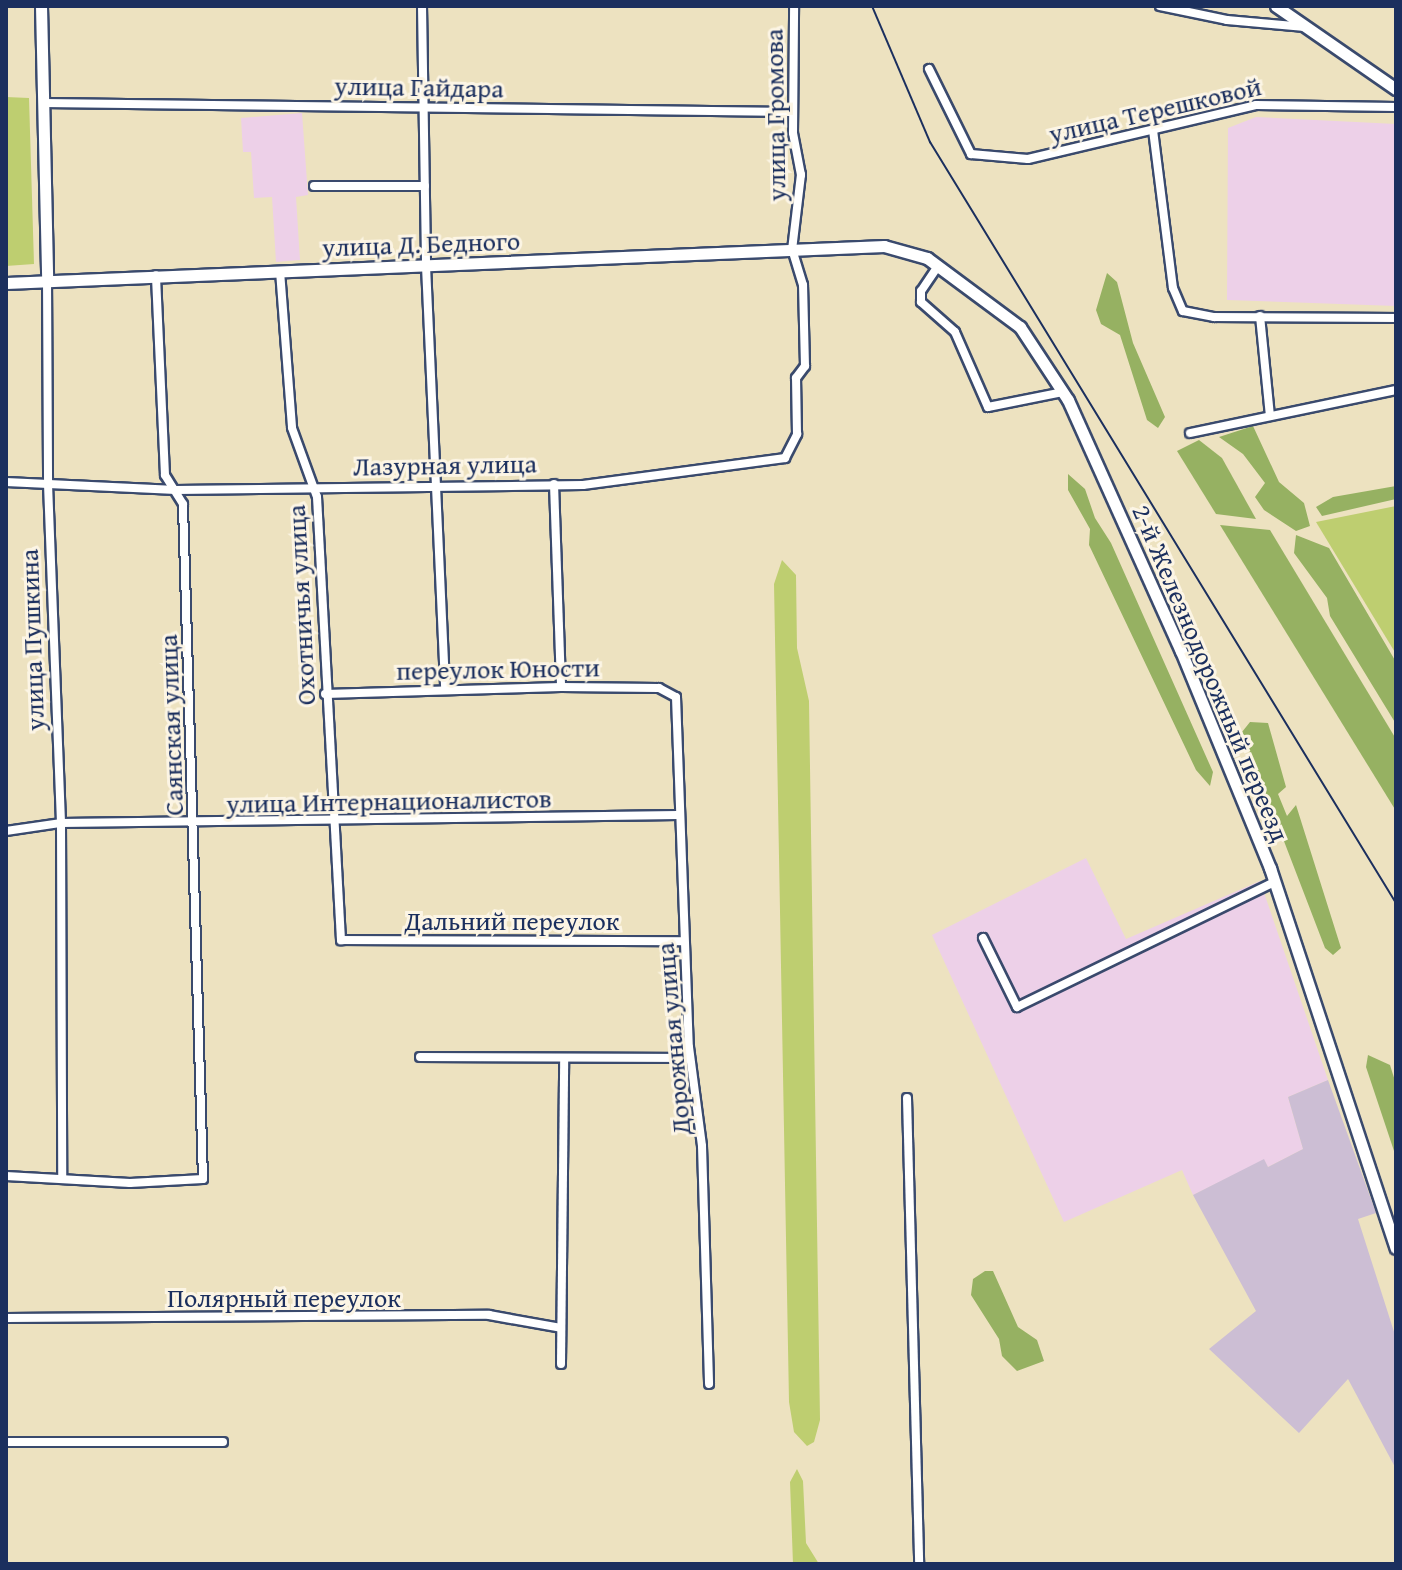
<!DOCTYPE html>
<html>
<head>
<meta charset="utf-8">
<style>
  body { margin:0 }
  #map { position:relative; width:1402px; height:1570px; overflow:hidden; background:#ede2c0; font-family:"Gentium Book Plus",serif }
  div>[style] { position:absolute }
  .built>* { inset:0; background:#edd0e8 }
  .industrial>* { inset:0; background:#ccbed4 }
  .green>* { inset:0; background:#bece70 }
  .forest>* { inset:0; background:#96b162 }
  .roads { filter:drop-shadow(2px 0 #3a4a6d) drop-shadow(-2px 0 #3a4a6d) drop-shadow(0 2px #3a4a6d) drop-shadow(0 -2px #3a4a6d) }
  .street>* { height:8px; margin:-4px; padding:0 4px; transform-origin:4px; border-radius:4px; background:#fff }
  .secondary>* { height:11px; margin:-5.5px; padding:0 5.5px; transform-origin:5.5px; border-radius:5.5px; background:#fff }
  .rail>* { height:2px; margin:-1px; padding:0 1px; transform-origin:1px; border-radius:1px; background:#1b2f5e }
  span { translate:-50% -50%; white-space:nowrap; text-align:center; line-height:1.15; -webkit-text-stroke:6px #fcf5e5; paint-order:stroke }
  .street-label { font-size:26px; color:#1b2f5e }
  .frame { position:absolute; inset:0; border:8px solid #1b2f5e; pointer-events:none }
</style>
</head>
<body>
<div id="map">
  <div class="built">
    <i style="clip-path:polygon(302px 113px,308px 195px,296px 197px,300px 260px,276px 262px,272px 197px,254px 198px,251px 152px,243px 152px,241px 118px)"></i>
    <i style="clip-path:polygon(1256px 117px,1396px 124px,1396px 306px,1227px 300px,1228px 128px)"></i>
    <i style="clip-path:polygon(1086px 858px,1126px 939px,1260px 881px,1328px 1080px,1288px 1097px,1303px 1149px,1268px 1167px,1264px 1160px,1193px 1195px,1182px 1170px,1064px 1222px,932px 935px)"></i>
  </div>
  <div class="industrial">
    <i style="clip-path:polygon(1328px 1080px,1376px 1213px,1358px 1219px,1396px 1338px,1396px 1469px,1348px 1379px,1299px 1433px,1209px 1349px,1256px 1311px,1193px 1195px,1264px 1159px,1268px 1167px,1303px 1149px,1288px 1097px)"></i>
  </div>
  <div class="green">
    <i style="clip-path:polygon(6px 97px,29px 98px,34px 264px,6px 266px)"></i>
    <i style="clip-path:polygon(1396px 506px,1396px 654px,1316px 522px)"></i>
    <i style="clip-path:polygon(782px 560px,796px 575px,797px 648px,809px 701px,820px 1420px,814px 1442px,807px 1446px,794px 1432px,789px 1402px,774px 584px)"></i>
    <i style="clip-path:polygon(797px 1469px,803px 1481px,806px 1543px,819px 1564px,793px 1564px,790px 1482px)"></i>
  </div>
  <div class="forest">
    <i style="clip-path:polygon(1107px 273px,1117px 282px,1133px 343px,1165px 417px,1158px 428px,1147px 420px,1120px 335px,1101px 324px,1096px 310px)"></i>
    <i style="clip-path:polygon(1253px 426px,1279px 482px,1304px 503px,1310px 526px,1296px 531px,1264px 510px,1255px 497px,1265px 483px,1243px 454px,1219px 437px)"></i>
    <i style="clip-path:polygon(1199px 440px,1222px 458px,1256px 519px,1216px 514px,1177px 451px)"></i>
    <i style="clip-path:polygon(1068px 474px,1085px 489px,1095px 518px,1111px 543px,1213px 772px,1210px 786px,1196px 770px,1089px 545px,1090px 529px,1068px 490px)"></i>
    <i style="clip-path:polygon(1396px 486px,1396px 499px,1322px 516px,1316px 507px,1333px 497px)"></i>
    <i style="clip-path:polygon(1220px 525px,1270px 530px,1396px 739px,1396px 811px)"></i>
    <i style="clip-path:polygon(1296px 535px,1329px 548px,1396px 662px,1396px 724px,1330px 616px,1327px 598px,1294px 553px)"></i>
    <i style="clip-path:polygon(1250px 722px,1268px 723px,1286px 787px,1278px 794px,1287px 816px,1296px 805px,1341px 948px,1333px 955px,1325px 948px,1242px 732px)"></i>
    <i style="clip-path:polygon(1368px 1055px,1390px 1065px,1396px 1084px,1396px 1157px,1366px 1067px)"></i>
    <i style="clip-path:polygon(985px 1271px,993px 1271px,1018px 1327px,1037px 1340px,1044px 1361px,1017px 1371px,1002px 1356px,999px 1339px,971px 1295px,973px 1279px)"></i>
  </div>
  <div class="roads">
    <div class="street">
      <i style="left:422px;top:6px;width:260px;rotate:89.1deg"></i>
      <i style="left:426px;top:266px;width:423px;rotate:87.4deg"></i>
      <i style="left:1160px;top:6px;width:68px;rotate:11.8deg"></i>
      <i style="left:1227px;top:20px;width:78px;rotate:5.1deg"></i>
      <i style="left:929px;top:69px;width:95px;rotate:63.7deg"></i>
      <i style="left:971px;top:154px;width:57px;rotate:5deg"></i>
      <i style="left:1028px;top:159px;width:234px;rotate:-13.3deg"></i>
      <i style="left:1256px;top:105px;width:140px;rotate:0.8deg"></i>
      <i style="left:43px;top:103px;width:750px;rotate:0.69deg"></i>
      <i style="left:1153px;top:130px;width:159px;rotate:82.8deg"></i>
      <i style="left:1173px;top:288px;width:25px;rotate:67deg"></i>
      <i style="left:1183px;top:311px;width:32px;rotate:11deg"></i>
      <i style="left:1214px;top:317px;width:182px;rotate:0.3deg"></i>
      <i style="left:314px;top:186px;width:111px"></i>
      <i style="left:938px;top:266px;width:30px;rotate:124deg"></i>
      <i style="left:921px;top:291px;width:11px;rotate:90deg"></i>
      <i style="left:921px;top:302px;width:45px;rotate:41.4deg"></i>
      <i style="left:955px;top:332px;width:82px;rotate:66.3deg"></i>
      <i style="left:988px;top:407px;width:76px;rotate:-11.3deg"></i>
      <i style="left:280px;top:271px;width:157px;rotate:85.6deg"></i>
      <i style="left:292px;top:428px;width:73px;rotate:70.1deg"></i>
      <i style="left:317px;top:497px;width:444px;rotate:86.9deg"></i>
      <i style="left:341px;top:940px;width:343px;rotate:0.2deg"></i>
      <i style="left:47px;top:279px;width:205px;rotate:89.7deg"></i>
      <i style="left:48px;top:484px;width:339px;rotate:87.8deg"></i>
      <i style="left:61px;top:823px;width:354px;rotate:89.8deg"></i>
      <i style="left:1260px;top:316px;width:100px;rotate:84.3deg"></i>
      <i style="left:1190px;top:433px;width:210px;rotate:-11.8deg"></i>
      <i style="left:6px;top:482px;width:170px;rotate:2.7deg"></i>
      <i style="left:176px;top:490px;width:407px;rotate:-0.7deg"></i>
      <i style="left:583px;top:485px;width:204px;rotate:-7.6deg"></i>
      <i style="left:785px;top:458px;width:27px;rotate:-63deg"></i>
      <i style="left:797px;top:434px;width:56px;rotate:-91deg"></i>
      <i style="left:796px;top:378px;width:15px;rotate:-53deg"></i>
      <i style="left:805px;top:366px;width:81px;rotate:-91.4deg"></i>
      <i style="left:803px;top:285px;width:37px;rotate:-107deg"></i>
      <i style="left:792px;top:250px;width:76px;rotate:-83.2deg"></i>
      <i style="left:801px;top:175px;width:43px;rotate:-100.8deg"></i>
      <i style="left:793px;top:133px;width:127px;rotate:-89.5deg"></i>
      <i style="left:554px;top:484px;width:203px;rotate:88deg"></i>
      <i style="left:325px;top:694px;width:236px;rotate:-1.7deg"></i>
      <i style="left:561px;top:687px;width:98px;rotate:0.6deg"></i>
      <i style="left:659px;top:688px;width:19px;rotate:28deg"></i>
      <i style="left:676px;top:697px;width:350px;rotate:87.9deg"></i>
      <i style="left:689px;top:1047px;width:100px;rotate:82.5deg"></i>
      <i style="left:702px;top:1146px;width:238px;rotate:88.3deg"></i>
      <i style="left:6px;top:831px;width:56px;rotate:-8.3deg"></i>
      <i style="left:61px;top:823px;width:617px;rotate:-0.74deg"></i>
      <i style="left:983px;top:938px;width:77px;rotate:63.8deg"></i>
      <i style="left:1017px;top:1007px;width:287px;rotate:-25.9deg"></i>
      <i style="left:420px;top:1057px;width:270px;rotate:0.2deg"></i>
      <i style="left:907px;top:1098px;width:466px;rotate:88.5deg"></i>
      <i style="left:6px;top:1176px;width:124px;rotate:3.2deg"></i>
      <i style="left:130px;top:1183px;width:73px;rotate:-3.1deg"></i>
      <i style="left:203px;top:1179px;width:675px;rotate:-91.7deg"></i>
      <i style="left:183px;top:504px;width:34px;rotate:-122deg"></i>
      <i style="left:165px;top:475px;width:200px;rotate:-92.6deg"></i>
      <i style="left:6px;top:1318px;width:483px;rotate:-0.4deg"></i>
      <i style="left:489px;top:1315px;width:73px;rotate:10.2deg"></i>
      <i style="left:561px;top:1364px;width:306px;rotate:-89.4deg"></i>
      <i style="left:6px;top:1442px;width:217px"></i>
    </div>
    <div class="secondary">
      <i style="left:41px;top:6px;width:273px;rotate:88.7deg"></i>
      <i style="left:1276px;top:6px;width:146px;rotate:34.7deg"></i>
      <i style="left:6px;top:283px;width:879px;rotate:-2.41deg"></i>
      <i style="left:884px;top:246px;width:45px;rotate:15.6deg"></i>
      <i style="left:927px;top:258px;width:116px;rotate:36.6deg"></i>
      <i style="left:1020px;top:327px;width:87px;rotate:56.7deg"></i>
      <i style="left:1068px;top:400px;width:275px;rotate:65.8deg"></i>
      <i style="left:1181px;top:651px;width:235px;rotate:67.7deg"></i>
      <i style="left:1270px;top:868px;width:400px;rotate:71.7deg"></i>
    </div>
  </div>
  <div class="rail">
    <i style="left:872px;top:6px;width:148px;rotate:66.9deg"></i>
    <i style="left:930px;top:142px;width:892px;rotate:58.52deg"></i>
  </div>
  <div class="street-label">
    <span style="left:419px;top:87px;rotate:1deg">улица Гайдара</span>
    <span style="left:1155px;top:110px;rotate:-13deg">улица Терешковой</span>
    <span style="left:775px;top:115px;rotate:-91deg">улица Громова</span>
    <span style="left:421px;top:244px;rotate:-2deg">улица Д. Бедного</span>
    <span style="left:445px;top:465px;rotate:-1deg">Лазурная улица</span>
    <span style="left:301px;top:605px;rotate:-93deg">Охотничья улица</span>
    <span style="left:32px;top:640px;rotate:-92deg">улица Пушкина</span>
    <span style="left:498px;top:669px;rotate:-1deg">переулок Юности</span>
    <span style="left:1211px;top:673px;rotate:67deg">2-й Железнодорожный переезд</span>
    <span style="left:171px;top:725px;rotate:-92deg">Саянская улица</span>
    <span style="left:389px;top:801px;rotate:-1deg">улица Интернационалистов</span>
    <span style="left:512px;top:921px">Дальний переулок</span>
    <span style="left:673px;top:1039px;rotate:-95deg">Дорожная улица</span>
    <span style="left:284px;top:1298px">Полярный переулок</span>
  </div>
  <div class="frame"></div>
</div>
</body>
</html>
